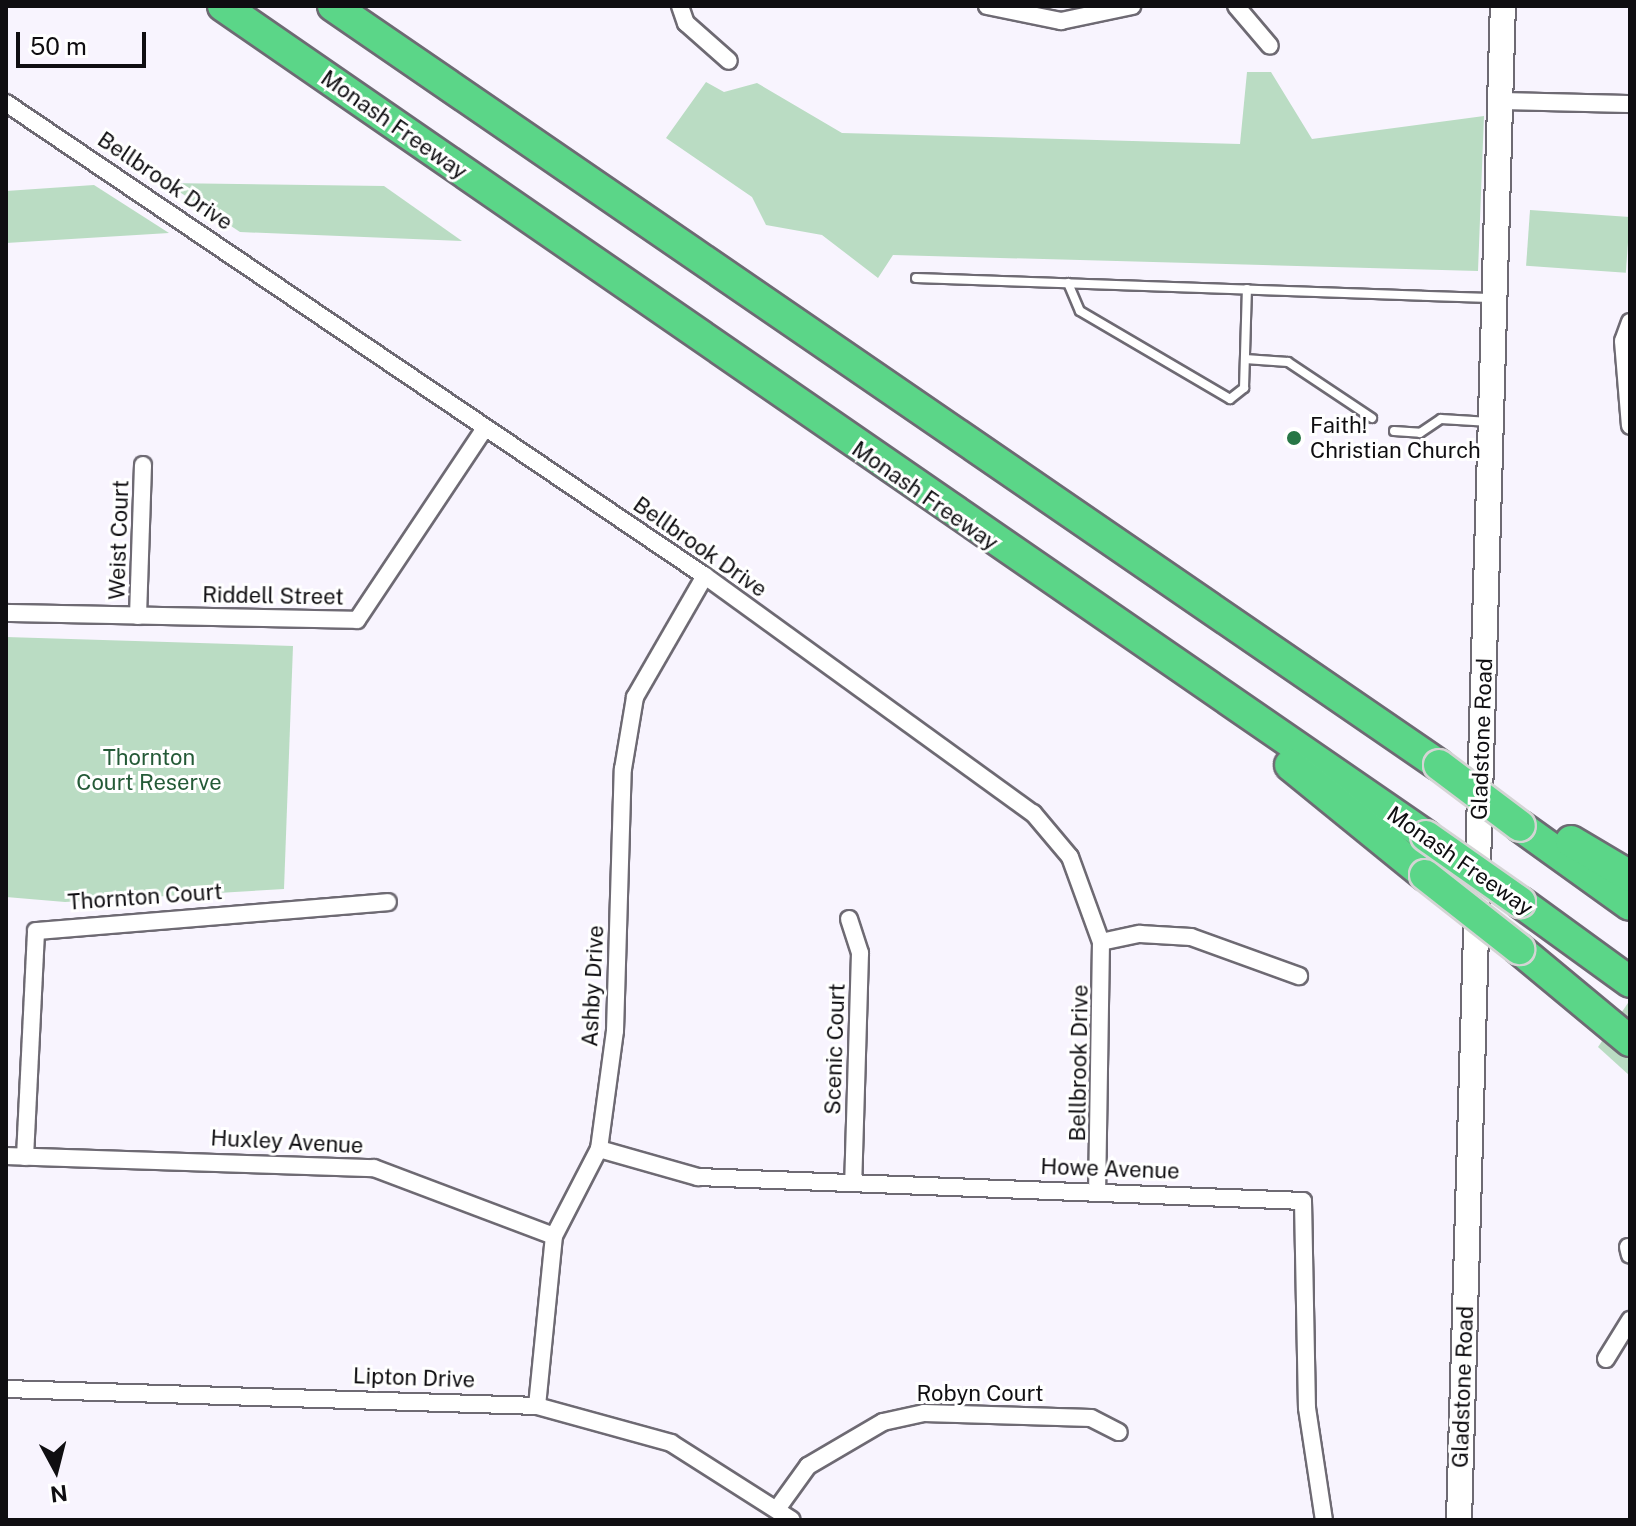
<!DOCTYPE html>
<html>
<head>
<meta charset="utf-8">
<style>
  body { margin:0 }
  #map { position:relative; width:1636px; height:1526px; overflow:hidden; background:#f8f4fe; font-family:"Public Sans",sans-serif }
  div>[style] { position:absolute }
  .green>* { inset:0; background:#badcc3; transform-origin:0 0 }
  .roads { filter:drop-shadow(2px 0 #6e6a73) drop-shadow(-2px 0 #6e6a73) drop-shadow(0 2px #6e6a73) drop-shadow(0 -2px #6e6a73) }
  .lane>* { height:8px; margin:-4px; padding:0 4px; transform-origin:4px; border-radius:4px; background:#fff }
  .street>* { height:16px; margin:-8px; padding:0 8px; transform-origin:8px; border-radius:8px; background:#fff }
  .secondary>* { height:24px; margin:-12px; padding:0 12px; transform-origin:12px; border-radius:12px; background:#fff }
  .highway>* { height:30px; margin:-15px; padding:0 15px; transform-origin:15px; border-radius:15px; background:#5bd688 }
  .bridges { filter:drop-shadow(2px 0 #d4d4d4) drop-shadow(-2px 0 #d4d4d4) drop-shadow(0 2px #d4d4d4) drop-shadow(0 -2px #d4d4d4) }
  .highway-bridge>* { height:30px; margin:-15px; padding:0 15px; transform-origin:15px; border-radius:15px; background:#5bd688 }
  .dots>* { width:22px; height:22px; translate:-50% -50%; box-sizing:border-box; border:4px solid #fff; border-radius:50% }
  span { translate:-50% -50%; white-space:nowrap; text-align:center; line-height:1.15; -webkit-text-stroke:6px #fff; paint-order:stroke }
  .street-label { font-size:22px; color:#0f0e11 }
  .poi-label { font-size:22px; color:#0f0e11 }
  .left { translate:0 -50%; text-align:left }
  .park-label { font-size:22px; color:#245a37 }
  .frame { position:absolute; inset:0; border:8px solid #0f0e11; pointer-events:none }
  .north { position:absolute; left:16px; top:1430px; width:80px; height:80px; -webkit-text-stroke:6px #fff; paint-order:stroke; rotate:173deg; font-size:22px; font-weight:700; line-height:32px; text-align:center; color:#0f0e11 }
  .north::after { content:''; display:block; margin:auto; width:28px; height:36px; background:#0f0e11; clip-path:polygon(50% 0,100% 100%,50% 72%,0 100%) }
  .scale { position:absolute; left:16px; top:32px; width:130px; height:36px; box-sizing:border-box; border:4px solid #0f0e11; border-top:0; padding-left:10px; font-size:24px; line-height:28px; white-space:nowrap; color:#0f0e11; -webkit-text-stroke:6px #fff; paint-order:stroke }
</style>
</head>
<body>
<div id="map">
  <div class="green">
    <i style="clip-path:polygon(1247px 72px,1271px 72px,1312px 139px,1484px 116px,1478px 271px,893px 255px,878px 278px,822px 235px,766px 225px,752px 197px,666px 138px,706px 82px,724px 92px,757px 83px,842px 133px,1240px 144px)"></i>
    <i style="clip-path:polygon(166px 183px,384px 186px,462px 241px,240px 232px)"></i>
    <i style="clip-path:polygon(94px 185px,169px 233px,6px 243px,6px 191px)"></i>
    <i style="left:1530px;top:210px;width:100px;height:56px;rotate:4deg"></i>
    <i style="clip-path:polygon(6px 637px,293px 646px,284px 889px,65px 902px,6px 897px)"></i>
    <i style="clip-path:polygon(1630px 1000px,1630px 1076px,1598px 1047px)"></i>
  </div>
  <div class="roads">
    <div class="lane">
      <i style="left:916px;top:278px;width:574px;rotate:2deg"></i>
      <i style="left:1068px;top:283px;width:30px;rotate:67deg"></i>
      <i style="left:1080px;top:311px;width:174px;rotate:30.4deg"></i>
      <i style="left:1230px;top:399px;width:18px;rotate:-38deg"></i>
      <i style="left:1244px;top:388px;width:99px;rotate:-88.3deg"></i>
      <i style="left:1245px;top:359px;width:43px;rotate:4deg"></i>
      <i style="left:1288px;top:362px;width:101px;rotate:33.7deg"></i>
      <i style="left:1394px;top:431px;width:26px;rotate:4deg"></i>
      <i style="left:1420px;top:433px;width:25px;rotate:-34deg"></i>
      <i style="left:1441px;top:419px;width:49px;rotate:3.5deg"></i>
    </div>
    <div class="street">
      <i style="left:680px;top:6px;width:18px;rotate:71deg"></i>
      <i style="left:686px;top:23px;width:57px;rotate:41.5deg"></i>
      <i style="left:987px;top:6px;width:76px;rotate:11.5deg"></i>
      <i style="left:1061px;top:21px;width:73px;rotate:-11.9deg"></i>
      <i style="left:1236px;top:6px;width:52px;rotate:49.6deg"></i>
      <i style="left:1500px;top:101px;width:130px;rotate:1.3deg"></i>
      <i style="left:6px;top:103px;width:844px;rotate:34.09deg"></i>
      <i style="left:705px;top:576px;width:405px;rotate:35.9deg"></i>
      <i style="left:1033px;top:813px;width:57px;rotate:49.9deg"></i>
      <i style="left:1070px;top:857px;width:90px;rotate:70deg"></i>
      <i style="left:1101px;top:942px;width:249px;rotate:90.9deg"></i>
      <i style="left:1630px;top:322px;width:20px;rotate:110deg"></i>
      <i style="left:1623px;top:341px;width:85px;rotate:85.3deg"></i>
      <i style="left:6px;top:613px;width:351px;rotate:1.1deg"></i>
      <i style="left:357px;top:620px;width:231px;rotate:-56.3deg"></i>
      <i style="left:138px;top:616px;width:151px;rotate:-88.1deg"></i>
      <i style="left:849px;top:919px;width:36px;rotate:72deg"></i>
      <i style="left:860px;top:953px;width:230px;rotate:91.7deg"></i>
      <i style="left:1101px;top:942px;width:40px;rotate:-12deg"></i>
      <i style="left:1140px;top:934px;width:51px;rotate:3.4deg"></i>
      <i style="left:1191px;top:937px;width:115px;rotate:19.9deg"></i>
      <i style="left:599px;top:1149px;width:103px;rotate:15.8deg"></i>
      <i style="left:698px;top:1177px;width:605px;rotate:2.27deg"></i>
      <i style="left:1303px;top:1201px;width:207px;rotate:88.9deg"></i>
      <i style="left:1307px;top:1408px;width:113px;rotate:81.4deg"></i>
      <i style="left:6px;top:1156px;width:368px;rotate:1.9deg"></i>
      <i style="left:374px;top:1168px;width:192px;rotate:20.7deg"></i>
      <i style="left:25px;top:1157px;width:226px;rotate:-87.2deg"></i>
      <i style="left:36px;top:931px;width:353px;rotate:-4.7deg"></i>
      <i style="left:1628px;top:1247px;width:8px;rotate:76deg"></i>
      <i style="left:1606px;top:1359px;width:46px;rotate:-58.4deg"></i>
      <i style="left:6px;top:1389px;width:531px;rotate:1.83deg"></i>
      <i style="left:537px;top:1406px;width:139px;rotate:15.4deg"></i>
      <i style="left:671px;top:1443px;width:143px;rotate:32.5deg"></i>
      <i style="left:537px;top:1406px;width:171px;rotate:-84.3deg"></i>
      <i style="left:554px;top:1236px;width:98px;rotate:-62.7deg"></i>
      <i style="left:599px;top:1149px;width:119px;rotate:-82.3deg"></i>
      <i style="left:615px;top:1031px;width:262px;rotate:-88.3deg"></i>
      <i style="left:623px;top:769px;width:73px;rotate:-80.5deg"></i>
      <i style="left:635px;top:697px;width:140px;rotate:-60deg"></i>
      <i style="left:777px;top:1509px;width:53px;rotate:-54.2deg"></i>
      <i style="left:808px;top:1466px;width:87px;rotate:-30.4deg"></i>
      <i style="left:883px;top:1422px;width:42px;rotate:-12.4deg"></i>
      <i style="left:924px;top:1413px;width:167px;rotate:1.7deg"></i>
      <i style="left:1091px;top:1418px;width:31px;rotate:27deg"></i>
    </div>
    <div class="secondary">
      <i style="left:1459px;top:1520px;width:1515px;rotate:-88.34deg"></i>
    </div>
    <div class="highway">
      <i style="left:223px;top:6px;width:1462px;rotate:34.6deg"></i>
      <i style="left:333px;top:6px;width:1341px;rotate:34.46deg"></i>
      <i style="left:1290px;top:765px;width:174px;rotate:39.2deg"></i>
      <i style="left:1520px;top:826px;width:135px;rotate:35.7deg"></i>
      <i style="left:1571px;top:841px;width:69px;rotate:30.7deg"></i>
      <i style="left:1520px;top:902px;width:136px;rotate:36deg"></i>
      <i style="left:1519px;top:949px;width:144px;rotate:39.7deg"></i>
    </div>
  </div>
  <div class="bridges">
    <div class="highway-bridge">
      <i style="left:1439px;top:765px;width:101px;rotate:37deg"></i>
      <i style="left:1426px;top:836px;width:115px;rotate:35.1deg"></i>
      <i style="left:1425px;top:875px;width:120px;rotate:38.2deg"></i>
    </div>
  </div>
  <div class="dots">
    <i style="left:1294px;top:438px;background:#277646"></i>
  </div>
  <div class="street-label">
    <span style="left:394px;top:125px;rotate:35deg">Monash Freeway</span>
    <span style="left:165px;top:181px;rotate:34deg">Bellbrook Drive</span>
    <span style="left:925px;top:496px;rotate:35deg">Monash Freeway</span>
    <span style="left:119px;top:540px;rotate:-88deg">Weist Court</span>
    <span style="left:700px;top:547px;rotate:35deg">Bellbrook Drive</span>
    <span style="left:273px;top:596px;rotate:1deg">Riddell Street</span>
    <span style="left:1482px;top:739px;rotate:-88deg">Gladstone Road</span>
    <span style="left:1460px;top:861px;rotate:35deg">Monash Freeway</span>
    <span style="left:145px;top:897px;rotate:-4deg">Thornton Court</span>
    <span style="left:593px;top:986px;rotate:-87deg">Ashby Drive</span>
    <span style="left:835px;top:1049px;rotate:-88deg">Scenic Court</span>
    <span style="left:1079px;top:1063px;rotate:-89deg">Bellbrook Drive</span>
    <span style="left:287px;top:1142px;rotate:3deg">Huxley Avenue</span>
    <span style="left:1110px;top:1169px;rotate:2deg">Howe Avenue</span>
    <span style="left:414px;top:1378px;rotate:2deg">Lipton Drive</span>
    <span style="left:1463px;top:1387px;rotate:-88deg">Gladstone Road</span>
    <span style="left:980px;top:1394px">Robyn Court</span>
  </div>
  <div class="poi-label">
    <span class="left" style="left:1310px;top:438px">Faith!<br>Christian Church</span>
  </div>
  <div class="park-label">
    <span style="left:149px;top:770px">Thornton<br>Court Reserve</span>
  </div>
  <div class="frame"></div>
  <div class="north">N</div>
  <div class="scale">50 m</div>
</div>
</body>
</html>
